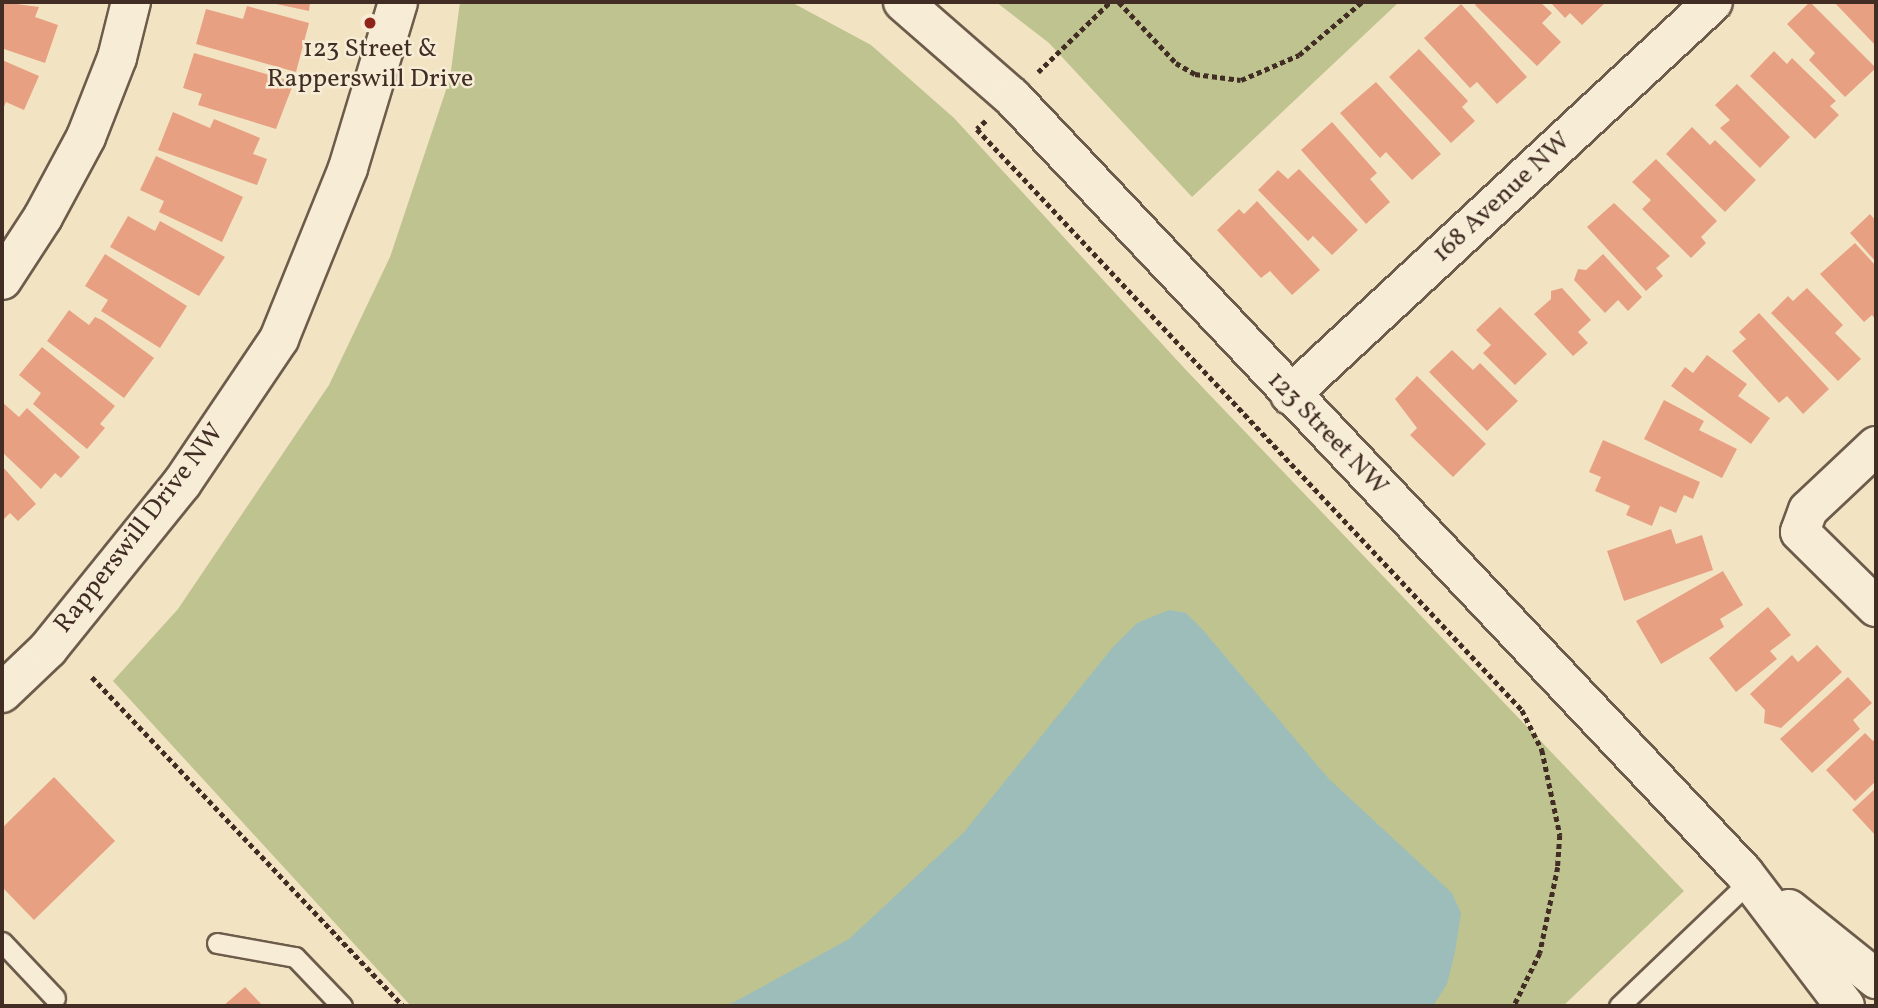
<!DOCTYPE html>
<html>
<head>
<meta charset="utf-8">
<style>
  body { margin:0 }
  #map { position:relative; width:1878px; height:1008px; overflow:hidden; background:#f2e4c2; font-family:Vollkorn,serif }
  div>[style] { position:absolute }
  .green>* { inset:0; background:#bfc390 }
  .water>* { inset:0; background:#9dbdba }
  .building>* { inset:0; background:#e8a082 }
  .path>* { height:4.5px; margin-top:-2.25px; transform-origin:0; background:repeating-linear-gradient(90deg,#412d23 0 5px,transparent 0 8.5px) }
  .roads { filter:drop-shadow(2px 0 #6d5b4b) drop-shadow(-2px 0 #6d5b4b) drop-shadow(0 2px #6d5b4b) drop-shadow(0 -2px #6d5b4b) }
  .service>* { height:19px; margin:-9.5px; padding:0 9.5px; transform-origin:9.5px; border-radius:9.5px; background:#f7edd7 }
  .minor>* { height:38px; margin:-19px; padding:0 19px; transform-origin:19px; border-radius:19px; background:#f7edd7 }
  .tertiary>* { height:38px; margin:-19px; padding:0 19px; transform-origin:19px; border-radius:19px; background:#f7edd7 }
  .dots>* { width:19px; height:19px; translate:-50% -50%; box-sizing:border-box; border:4px solid #f7edd7; border-radius:50% }
  span { translate:-50% -50%; white-space:nowrap; text-align:center; line-height:1.15; -webkit-text-stroke:5px #f7edd7; paint-order:stroke }
  .poi-label { font-size:26px; color:#412d23 }
  .street-label { font-size:26px; color:#412d23 }
  .frame { position:absolute; inset:0; border:4px solid #412d23; pointer-events:none }
</style>
</head>
<body>
<div id="map">
  <div class="green">
    <i style="clip-path:polygon(460px 2px,791px 2px,871px 45px,954px 118px,1186px 370px,1684px 891px,1563px 1006px,411px 1006px,113px 681px,178px 609px,329px 385px,390px 257px,450px 78px)"></i>
    <i style="clip-path:polygon(996px 2px,1399px 2px,1192px 197px,1049px 43px)"></i>
  </div>
  <div class="water">
    <i style="clip-path:polygon(1169px 610px,1186px 613px,1202px 629px,1329px 779px,1452px 893px,1461px 913px,1455px 952px,1447px 984px,1433px 1006px,727px 1006px,849px 939px,964px 832px,1113px 647px,1137px 623px)"></i>
  </div>
  <div class="building">
    <i style="clip-path:polygon(2px 2px,39px 7px,35px 17px,58px 25px,45px 63px,4px 49px)"></i>
    <i style="clip-path:polygon(267px 2px,310px 2px,309px 11px)"></i>
    <i style="clip-path:polygon(1478px 2px,1540px 2px,1552px 13px,1542px 23px,1561px 42px,1537px 66px,1475px 5px)"></i>
    <i style="clip-path:polygon(1550px 2px,1606px 2px,1582px 25px,1570px 13px,1565px 18px)"></i>
    <i style="clip-path:polygon(1810px 2px,1876px 68px,1845px 97px,1809px 60px,1815px 53px,1787px 24px)"></i>
    <i style="clip-path:polygon(1834px 2px,1876px 2px,1876px 46px)"></i>
    <i style="clip-path:polygon(1461px 4px,1527px 77px,1497px 104px,1477px 82px,1470px 88px,1424px 38px)"></i>
    <i style="clip-path:polygon(247px 6px,309px 23px,296px 72px,196px 44px,206px 9px,243px 19px)"></i>
    <i style="clip-path:polygon(1419px 49px,1468px 101px,1462px 107px,1475px 121px,1451px 143px,1389px 77px)"></i>
    <i style="clip-path:polygon(1774px 51px,1787px 64px,1792px 58px,1836px 101px,1830px 106px,1839px 115px,1815px 139px,1750px 76px)"></i>
    <i style="clip-path:polygon(194px 53px,294px 82px,276px 129px,198px 105px,202px 94px,183px 88px)"></i>
    <i style="clip-path:polygon(2px 60px,39px 76px,24px 110px,6px 102px,2px 111px)"></i>
    <i style="clip-path:polygon(1376px 82px,1441px 154px,1412px 180px,1386px 152px,1380px 158px,1340px 113px)"></i>
    <i style="clip-path:polygon(1737px 84px,1790px 137px,1760px 168px,1720px 128px,1730px 120px,1715px 105px)"></i>
    <i style="clip-path:polygon(173px 112px,210px 128px,214px 119px,260px 138px,253px 154px,267px 159px,257px 185px,158px 150px)"></i>
    <i style="clip-path:polygon(1332px 122px,1377px 173px,1370px 179px,1390px 202px,1366px 224px,1301px 150px)"></i>
    <i style="clip-path:polygon(1692px 127px,1710px 145px,1715px 140px,1756px 180px,1725px 212px,1666px 154px)"></i>
    <i style="clip-path:polygon(156px 156px,243px 197px,222px 242px,159px 212px,164px 201px,140px 190px)"></i>
    <i style="clip-path:polygon(1656px 159px,1717px 221px,1701px 237px,1706px 243px,1691px 258px,1642px 209px,1651px 200px,1632px 182px)"></i>
    <i style="clip-path:polygon(1299px 169px,1358px 230px,1332px 255px,1313px 236px,1308px 241px,1258px 190px,1278px 170px,1288px 179px)"></i>
    <i style="clip-path:polygon(1257px 201px,1320px 270px,1292px 295px,1270px 271px,1261px 278px,1217px 230px,1239px 209px,1244px 214px)"></i>
    <i style="clip-path:polygon(1614px 203px,1670px 256px,1656px 268px,1663px 276px,1646px 291px,1587px 227px)"></i>
    <i style="clip-path:polygon(1870px 214px,1876px 221px,1876px 262px,1850px 233px)"></i>
    <i style="clip-path:polygon(128px 216px,155px 231px,160px 221px,225px 257px,199px 296px,110px 247px)"></i>
    <i style="clip-path:polygon(1855px 243px,1876px 266px,1876px 320px,1872px 315px,1864px 322px,1820px 274px)"></i>
    <i style="clip-path:polygon(105px 254px,187px 306px,160px 348px,101px 311px,108px 300px,85px 286px)"></i>
    <i style="clip-path:polygon(1603px 254px,1642px 297px,1628px 311px,1618px 300px,1605px 313px,1574px 280px,1578px 269px,1586px 270px)"></i>
    <i style="clip-path:polygon(1562px 288px,1591px 320px,1578px 332px,1588px 343px,1573px 356px,1534px 314px,1551px 299px,1551px 291px)"></i>
    <i style="clip-path:polygon(1807px 288px,1843px 325px,1835px 333px,1861px 359px,1838px 381px,1771px 313px,1788px 296px,1793px 301px)"></i>
    <i style="clip-path:polygon(1500px 307px,1547px 354px,1515px 385px,1483px 353px,1491px 345px,1476px 330px)"></i>
    <i style="clip-path:polygon(69px 310px,89px 325px,95px 317px,102px 320px,154px 358px,124px 398px,47px 341px)"></i>
    <i style="clip-path:polygon(1759px 313px,1829px 389px,1803px 414px,1787px 396px,1779px 403px,1732px 351px,1746px 339px,1739px 332px)"></i>
    <i style="clip-path:polygon(42px 347px,115px 406px,100px 424px,105px 428px,87px 449px,33px 404px,41px 393px,19px 375px)"></i>
    <i style="clip-path:polygon(1452px 350px,1473px 370px,1480px 363px,1518px 401px,1487px 431px,1429px 372px)"></i>
    <i style="clip-path:polygon(1707px 355px,1747px 384px,1738px 396px,1770px 418px,1751px 444px,1671px 386px,1685px 367px,1693px 373px)"></i>
    <i style="clip-path:polygon(1417px 376px,1486px 444px,1453px 477px,1410px 435px,1417px 428px,1395px 399px)"></i>
    <i style="clip-path:polygon(1664px 400px,1704px 421px,1699px 430px,1737px 449px,1722px 478px,1644px 439px)"></i>
    <i style="clip-path:polygon(2px 402px,19px 417px,27px 408px,80px 457px,61px 478px,55px 473px,41px 489px,2px 452px)"></i>
    <i style="clip-path:polygon(1603px 440px,1700px 482px,1693px 499px,1684px 495px,1676px 513px,1660px 506px,1652px 526px,1626px 515px,1630px 506px,1595px 491px,1601px 477px,1589px 472px)"></i>
    <i style="clip-path:polygon(2px 466px,36px 504px,18px 521px,10px 513px,2px 521px)"></i>
    <i style="clip-path:polygon(1671px 529px,1676px 544px,1702px 535px,1713px 570px,1624px 601px,1607px 551px)"></i>
    <i style="clip-path:polygon(1723px 571px,1743px 605px,1720px 619px,1724px 627px,1661px 664px,1636px 621px)"></i>
    <i style="clip-path:polygon(1768px 607px,1791px 635px,1770px 651px,1777px 659px,1736px 692px,1709px 658px)"></i>
    <i style="clip-path:polygon(1817px 645px,1842px 672px,1781px 728px,1764px 723px,1765px 710px,1750px 694px,1792px 655px,1798px 662px)"></i>
    <i style="clip-path:polygon(1848px 677px,1872px 703px,1853px 720px,1860px 729px,1812px 773px,1780px 739px)"></i>
    <i style="clip-path:polygon(1865px 733px,1873px 741px,1876px 738px,1876px 781px,1855px 801px,1826px 770px)"></i>
    <i style="clip-path:polygon(54px 777px,115px 841px,34px 920px,2px 887px,2px 828px)"></i>
    <i style="clip-path:polygon(1876px 788px,1876px 836px,1852px 810px)"></i>
    <i style="clip-path:polygon(245px 987px,263px 1006px,223px 1006px)"></i>
  </div>
  <div class="path">
    <i style="left:1119px;top:2px;width:83px;rotate:46.9deg"></i>
    <i style="left:1176px;top:63px;width:22px;rotate:30deg"></i>
    <i style="left:1195px;top:74px;width:46px;rotate:7.4deg"></i>
    <i style="left:1241px;top:80px;width:63px;rotate:-23.3deg"></i>
    <i style="left:1299px;top:55px;width:82px;rotate:-40.1deg"></i>
    <i style="left:1038px;top:72px;width:100px;rotate:-44.2deg"></i>
    <i style="left:986px;top:121px;width:12px;rotate:138deg"></i>
    <i style="left:977px;top:129px;width:797px;rotate:46.83deg"></i>
    <i style="left:1522px;top:710px;width:45px;rotate:63.4deg"></i>
    <i style="left:1542px;top:750px;width:87px;rotate:78deg"></i>
    <i style="left:1560px;top:835px;width:32px;rotate:94deg"></i>
    <i style="left:1558px;top:867px;width:88px;rotate:101.8deg"></i>
    <i style="left:1540px;top:953px;width:59px;rotate:116.1deg"></i>
    <i style="left:92px;top:677px;width:453px;rotate:46.6deg"></i>
  </div>
  <div class="roads">
    <div class="service">
      <i style="left:2px;top:942px;width:77px;rotate:46.6deg"></i>
      <i style="left:217px;top:943px;width:79px;rotate:10.2deg"></i>
      <i style="left:295px;top:957px;width:68px;rotate:46.2deg"></i>
      <i style="left:1619px;top:1006px;width:181px;rotate:-43.7deg"></i>
    </div>
    <div class="minor">
      <i style="left:2px;top:280px;width:75px;rotate:-56.9deg"></i>
      <i style="left:43px;top:217px;width:91px;rotate:-61.7deg"></i>
      <i style="left:86px;top:137px;width:85px;rotate:-68.6deg"></i>
      <i style="left:117px;top:58px;width:58px;rotate:-76deg"></i>
      <i style="left:1290px;top:395px;width:577px;rotate:-42.89deg"></i>
      <i style="left:1876px;top:446px;width:93px;rotate:136.7deg"></i>
      <i style="left:1808px;top:510px;width:23px;rotate:110deg"></i>
      <i style="left:1800px;top:532px;width:107px;rotate:44.6deg"></i>
    </div>
    <div class="tertiary">
      <i style="left:903px;top:2px;width:145px;rotate:41.1deg"></i>
      <i style="left:1012px;top:97px;width:1067px;rotate:46.67deg"></i>
      <i style="left:1744px;top:873px;width:167px;rotate:52.8deg"></i>
      <i style="left:2px;top:693px;width:64px;rotate:-43.7deg"></i>
      <i style="left:48px;top:649px;width:213px;rotate:-51.1deg"></i>
      <i style="left:182px;top:483px;width:174px;rotate:-56deg"></i>
      <i style="left:279px;top:339px;width:184px;rotate:-68deg"></i>
      <i style="left:348px;top:168px;width:173px;rotate:-73.2deg"></i>
      <i style="left:1789px;top:909px;width:112px;rotate:38.8deg"></i>
    </div>
  </div>
  <div class="dots">
    <i style="left:370px;top:23px;background:#8f2418"></i>
  </div>
  <div class="poi-label">
    <span style="left:370px;top:65px">123 Street &amp;<br>Rapperswill Drive</span>
  </div>
  <div class="street-label">
    <span style="left:1502px;top:198px;rotate:-43deg">168 Avenue NW</span>
    <span style="left:1327px;top:434px;rotate:46deg">123 Street NW</span>
    <span style="left:140px;top:529px;rotate:-52deg">Rapperswill Drive NW</span>
  </div>
  <div class="frame"></div>
</div>
</body>
</html>
